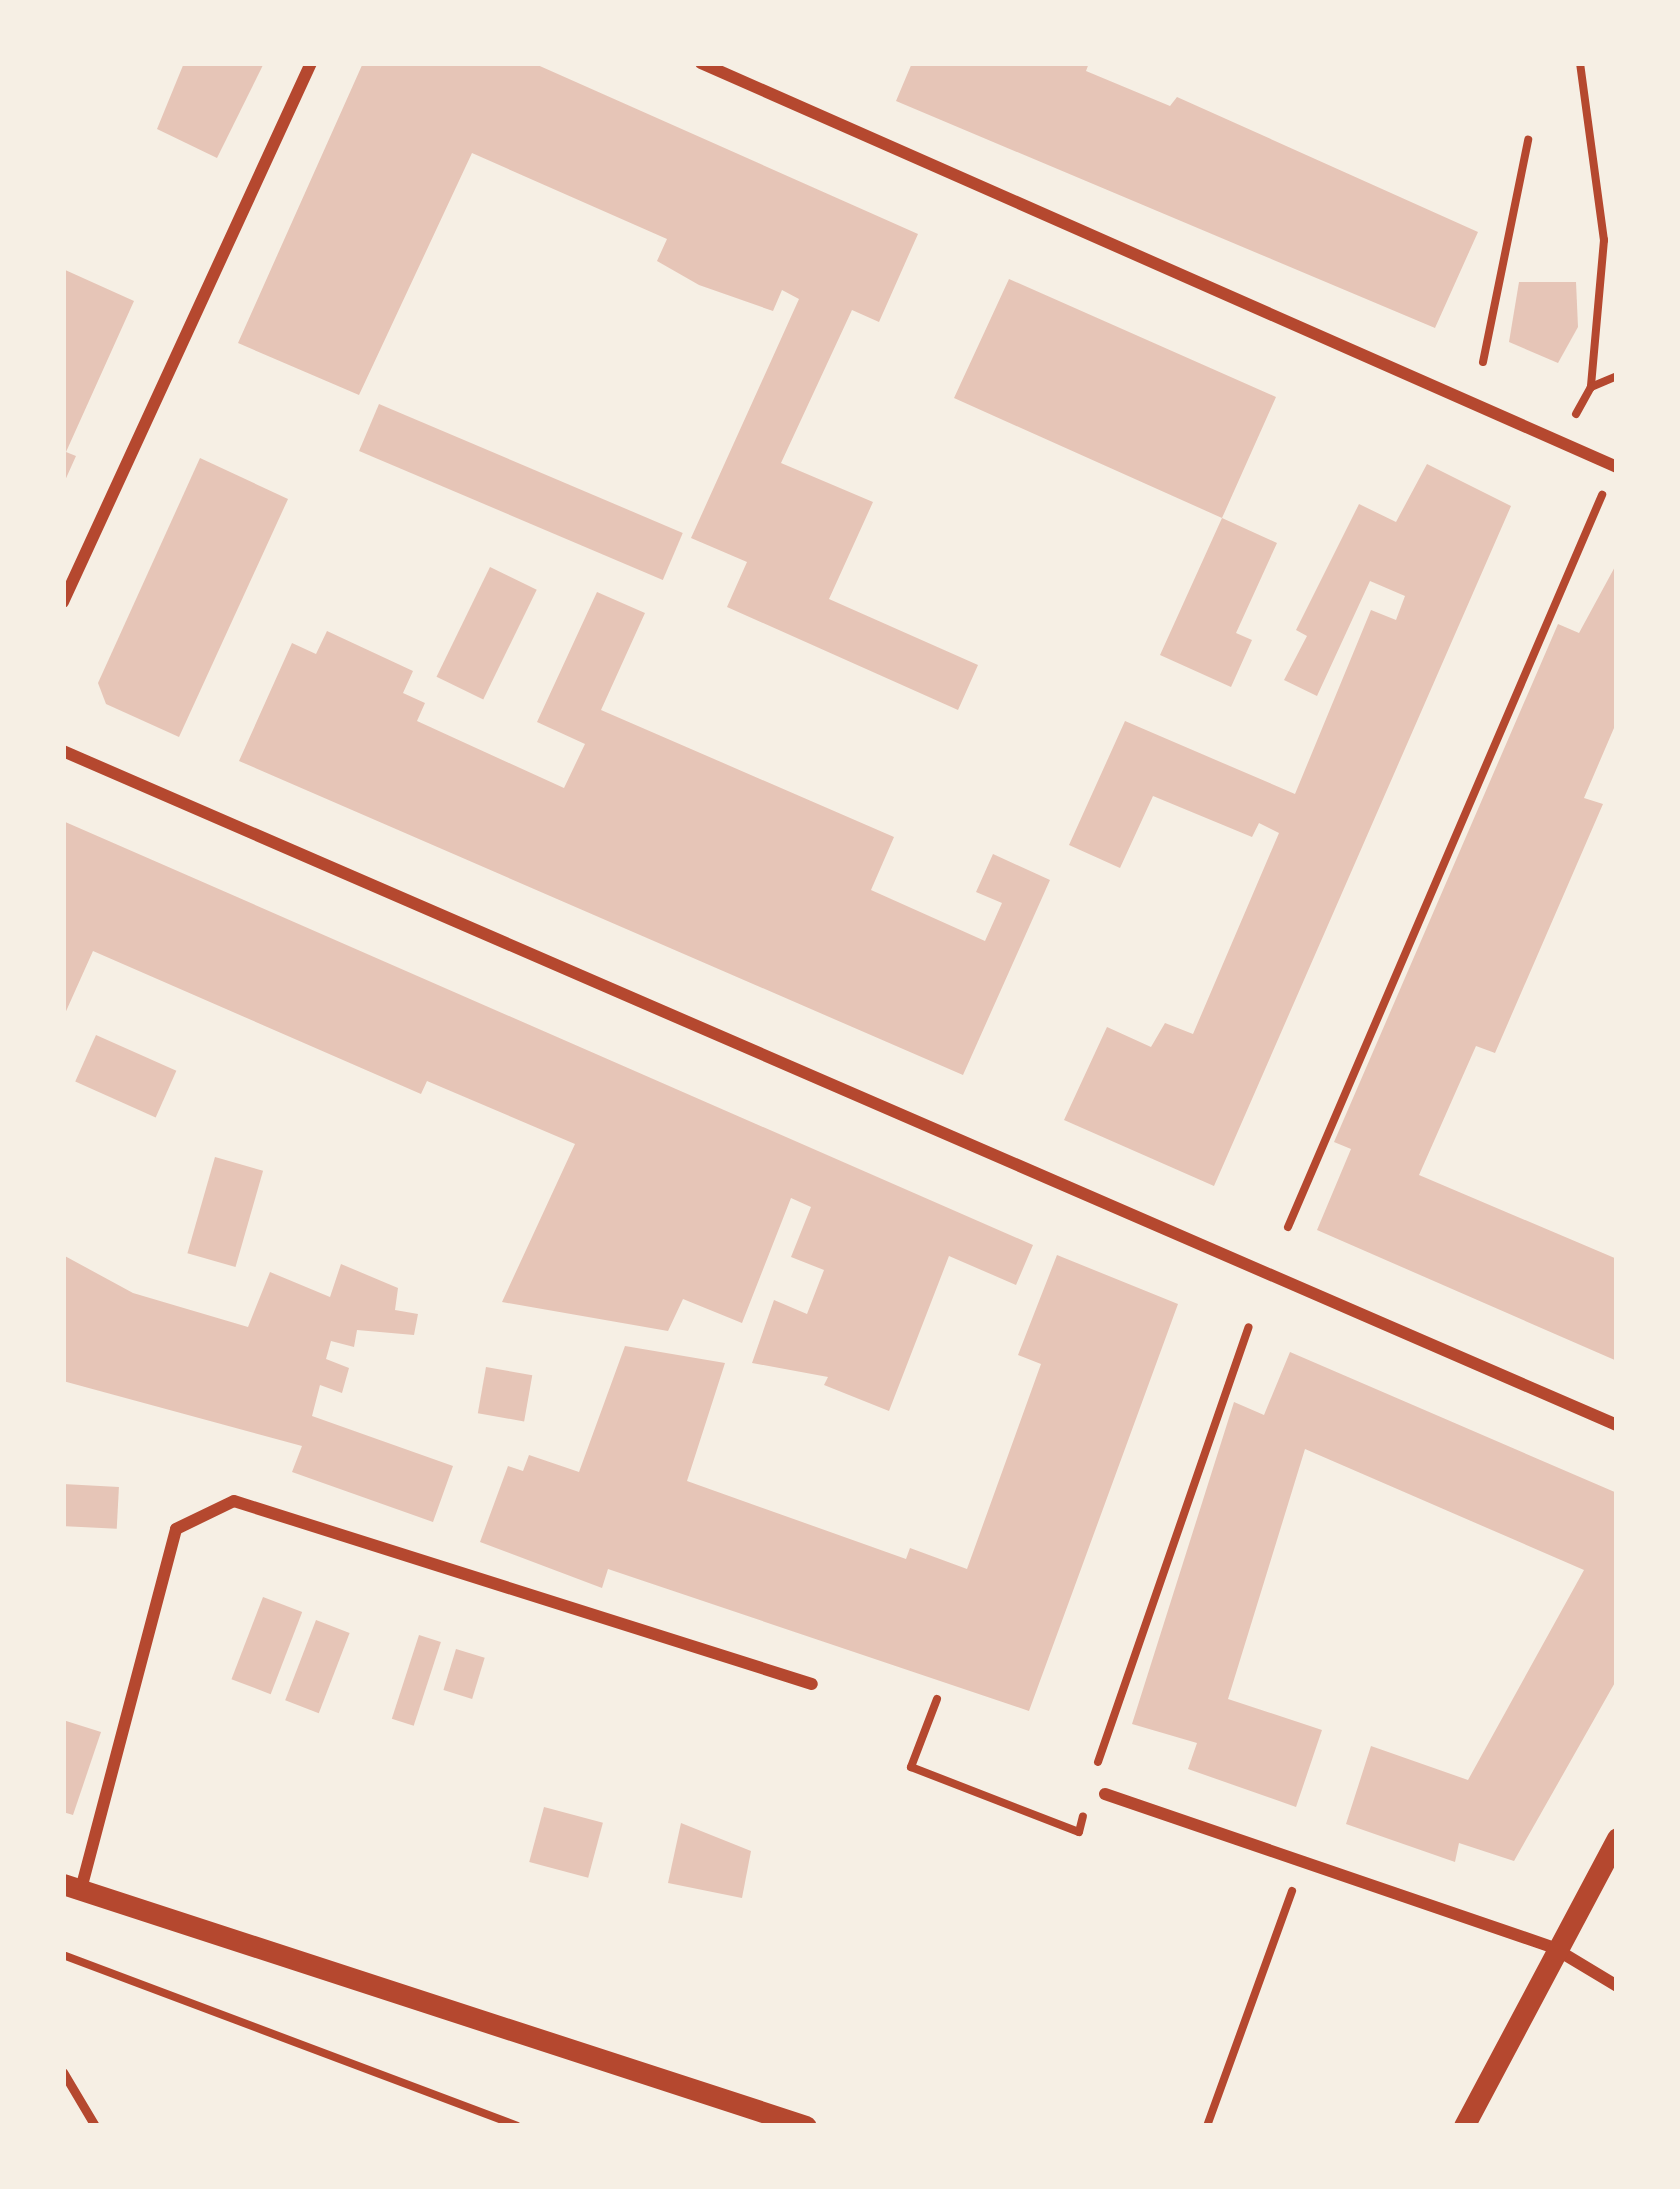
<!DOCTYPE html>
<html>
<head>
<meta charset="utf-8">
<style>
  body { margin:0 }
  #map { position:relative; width:1680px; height:2189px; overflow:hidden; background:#f6efe4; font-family:"Sofia Sans Condensed",sans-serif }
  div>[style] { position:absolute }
  .building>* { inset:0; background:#e6c5b7; transform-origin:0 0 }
  .path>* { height:8px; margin:-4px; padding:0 4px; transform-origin:4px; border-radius:4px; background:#b5482f }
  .service>* { height:9px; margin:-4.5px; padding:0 4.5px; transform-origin:4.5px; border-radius:4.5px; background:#b5482f }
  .minor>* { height:12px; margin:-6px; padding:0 6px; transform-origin:6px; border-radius:6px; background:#b5482f }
  .tertiary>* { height:21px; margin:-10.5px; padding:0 10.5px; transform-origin:10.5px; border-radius:10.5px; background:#b5482f }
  span { translate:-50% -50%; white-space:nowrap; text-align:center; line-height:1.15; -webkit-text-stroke:12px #f6efe4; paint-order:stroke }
  .frame { position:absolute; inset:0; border:66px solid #f6efe4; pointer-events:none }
</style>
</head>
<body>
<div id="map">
  <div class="building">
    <i style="clip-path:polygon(184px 63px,264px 63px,217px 158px,157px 129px)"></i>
    <i style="clip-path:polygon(363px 63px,533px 63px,918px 234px,879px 322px,852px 310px,781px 463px,873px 502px,829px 599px,978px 665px,958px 710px,727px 607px,747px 562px,691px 538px,799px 299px,782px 290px,773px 311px,699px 285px,657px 261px,667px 239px,472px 153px,359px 395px,238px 343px)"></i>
    <i style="clip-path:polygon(912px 63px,1089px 63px,1086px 71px,1170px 106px,1177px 97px,1478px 232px,1435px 328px,896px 101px)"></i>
    <i style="clip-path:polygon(63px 269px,134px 301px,66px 452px,76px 456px,63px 485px)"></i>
    <i style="clip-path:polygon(1009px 279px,1276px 397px,1222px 518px,1277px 543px,1236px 633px,1252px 640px,1231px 687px,1160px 655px,1222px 518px,954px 398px)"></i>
    <i style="clip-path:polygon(1519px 282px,1576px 282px,1578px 327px,1558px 363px,1509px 342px)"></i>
    <i style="left:379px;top:404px;width:330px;height:51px;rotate:23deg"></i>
    <i style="clip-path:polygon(200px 458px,288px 499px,179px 737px,106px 704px,98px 683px)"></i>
    <i style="clip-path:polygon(1427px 464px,1511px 506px,1214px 1186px,1064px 1120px,1107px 1027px,1151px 1047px,1165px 1023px,1193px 1034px,1279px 833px,1259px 823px,1252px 837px,1153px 796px,1120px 868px,1069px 845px,1125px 721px,1295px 794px,1371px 610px,1396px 620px,1405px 596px,1370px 581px,1317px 696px,1284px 680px,1307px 636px,1296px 630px,1359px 504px,1396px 522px)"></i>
    <i style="clip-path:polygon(1617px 563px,1617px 721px,1584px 798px,1603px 804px,1495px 1053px,1476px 1046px,1419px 1175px,1617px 1259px,1617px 1361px,1317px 1230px,1351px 1149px,1334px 1142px,1558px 624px,1579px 633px)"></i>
    <i style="left:490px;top:567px;width:52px;height:122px;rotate:26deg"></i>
    <i style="clip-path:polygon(597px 592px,645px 613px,601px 710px,894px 837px,871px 890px,985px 941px,1002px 903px,976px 892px,993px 854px,1050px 880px,963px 1075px,239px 761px,292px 643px,316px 654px,327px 631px,413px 671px,403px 693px,425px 703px,417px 721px,564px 788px,585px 744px,537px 722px)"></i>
    <i style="clip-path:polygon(63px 821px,1033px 1245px,1016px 1285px,949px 1256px,889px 1411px,824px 1385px,828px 1377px,752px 1363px,774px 1300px,807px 1314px,824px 1270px,791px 1257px,811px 1207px,791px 1198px,742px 1323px,683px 1299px,668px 1331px,502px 1302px,575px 1144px,427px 1081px,421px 1094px,93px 951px,63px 1018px)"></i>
    <i style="left:96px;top:1035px;width:88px;height:51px;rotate:24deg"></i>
    <i style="left:215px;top:1157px;width:50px;height:100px;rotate:16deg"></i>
    <i style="clip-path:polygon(63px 1255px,133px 1293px,248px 1327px,270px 1272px,330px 1297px,341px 1264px,398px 1288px,395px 1310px,418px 1314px,414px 1335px,357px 1330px,354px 1347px,331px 1341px,326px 1359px,349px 1368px,342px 1393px,320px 1385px,312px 1416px,453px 1466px,433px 1522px,292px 1472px,302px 1446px,63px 1381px)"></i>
    <i style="clip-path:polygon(1057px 1255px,1178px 1304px,1029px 1711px,608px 1569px,602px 1588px,480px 1542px,508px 1466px,523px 1471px,529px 1455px,579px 1472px,625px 1346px,725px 1363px,687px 1481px,906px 1559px,910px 1548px,967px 1569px,1041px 1364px,1018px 1355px)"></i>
    <i style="clip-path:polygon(1290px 1352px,1617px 1493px,1617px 1679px,1514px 1861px,1459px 1843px,1455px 1862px,1346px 1824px,1371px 1746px,1468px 1780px,1584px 1570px,1305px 1449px,1228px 1699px,1322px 1730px,1296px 1807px,1188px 1769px,1197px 1743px,1132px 1724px,1234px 1402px,1264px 1415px)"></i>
    <i style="left:486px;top:1367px;width:47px;height:47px;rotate:10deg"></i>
    <i style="left:63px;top:1484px;width:56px;height:42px;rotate:3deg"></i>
    <i style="left:263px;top:1597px;width:42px;height:88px;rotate:21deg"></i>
    <i style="left:316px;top:1620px;width:36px;height:86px;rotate:21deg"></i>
    <i style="left:419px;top:1635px;width:23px;height:88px;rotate:18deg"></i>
    <i style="left:456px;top:1649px;width:30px;height:43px;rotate:17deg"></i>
    <i style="clip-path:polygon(63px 1720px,101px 1732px,73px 1815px,63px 1812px)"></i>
    <i style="left:544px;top:1807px;width:61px;height:57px;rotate:15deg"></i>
    <i style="clip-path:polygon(681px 1823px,751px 1851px,742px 1898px,668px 1883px)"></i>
  </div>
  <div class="path">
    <i style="left:1580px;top:63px;width:179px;rotate:82.3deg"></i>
    <i style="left:1604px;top:240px;width:148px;rotate:95.1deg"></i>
    <i style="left:1483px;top:362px;width:227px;rotate:-78.5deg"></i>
    <i style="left:1576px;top:414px;width:31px;rotate:-61deg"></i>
    <i style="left:1591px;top:387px;width:28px;rotate:-23deg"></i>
    <i style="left:1288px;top:1227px;width:797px;rotate:-66.78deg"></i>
    <i style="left:937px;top:1699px;width:73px;rotate:110.9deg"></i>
    <i style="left:911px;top:1767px;width:180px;rotate:21.2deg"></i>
    <i style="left:1079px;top:1832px;width:16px;rotate:-76deg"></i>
    <i style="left:1098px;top:1762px;width:460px;rotate:-70.9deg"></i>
    <i style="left:63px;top:1955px;width:485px;rotate:20.6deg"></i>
    <i style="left:1207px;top:2126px;width:250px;rotate:-70.1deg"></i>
  </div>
  <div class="service">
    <i style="left:63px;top:2072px;width:63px;rotate:59.3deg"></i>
  </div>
  <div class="minor">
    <i style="left:701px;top:63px;width:1001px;rotate:23.8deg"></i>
    <i style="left:63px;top:602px;width:593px;rotate:-65.29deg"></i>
    <i style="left:63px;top:751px;width:1694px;rotate:23.45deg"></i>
    <i style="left:1105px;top:1794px;width:475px;rotate:18.9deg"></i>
    <i style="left:1554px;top:1948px;width:74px;rotate:31.1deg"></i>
    <i style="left:81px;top:1889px;width:372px;rotate:-75.2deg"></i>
    <i style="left:176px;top:1529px;width:64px;rotate:-25.8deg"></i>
    <i style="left:234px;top:1501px;width:606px;rotate:17.57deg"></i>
  </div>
  <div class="tertiary">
    <i style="left:63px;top:1884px;width:781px;rotate:18.04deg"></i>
    <i style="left:1464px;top:2126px;width:326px;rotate:-62deg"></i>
  </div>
  <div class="frame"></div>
</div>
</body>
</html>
